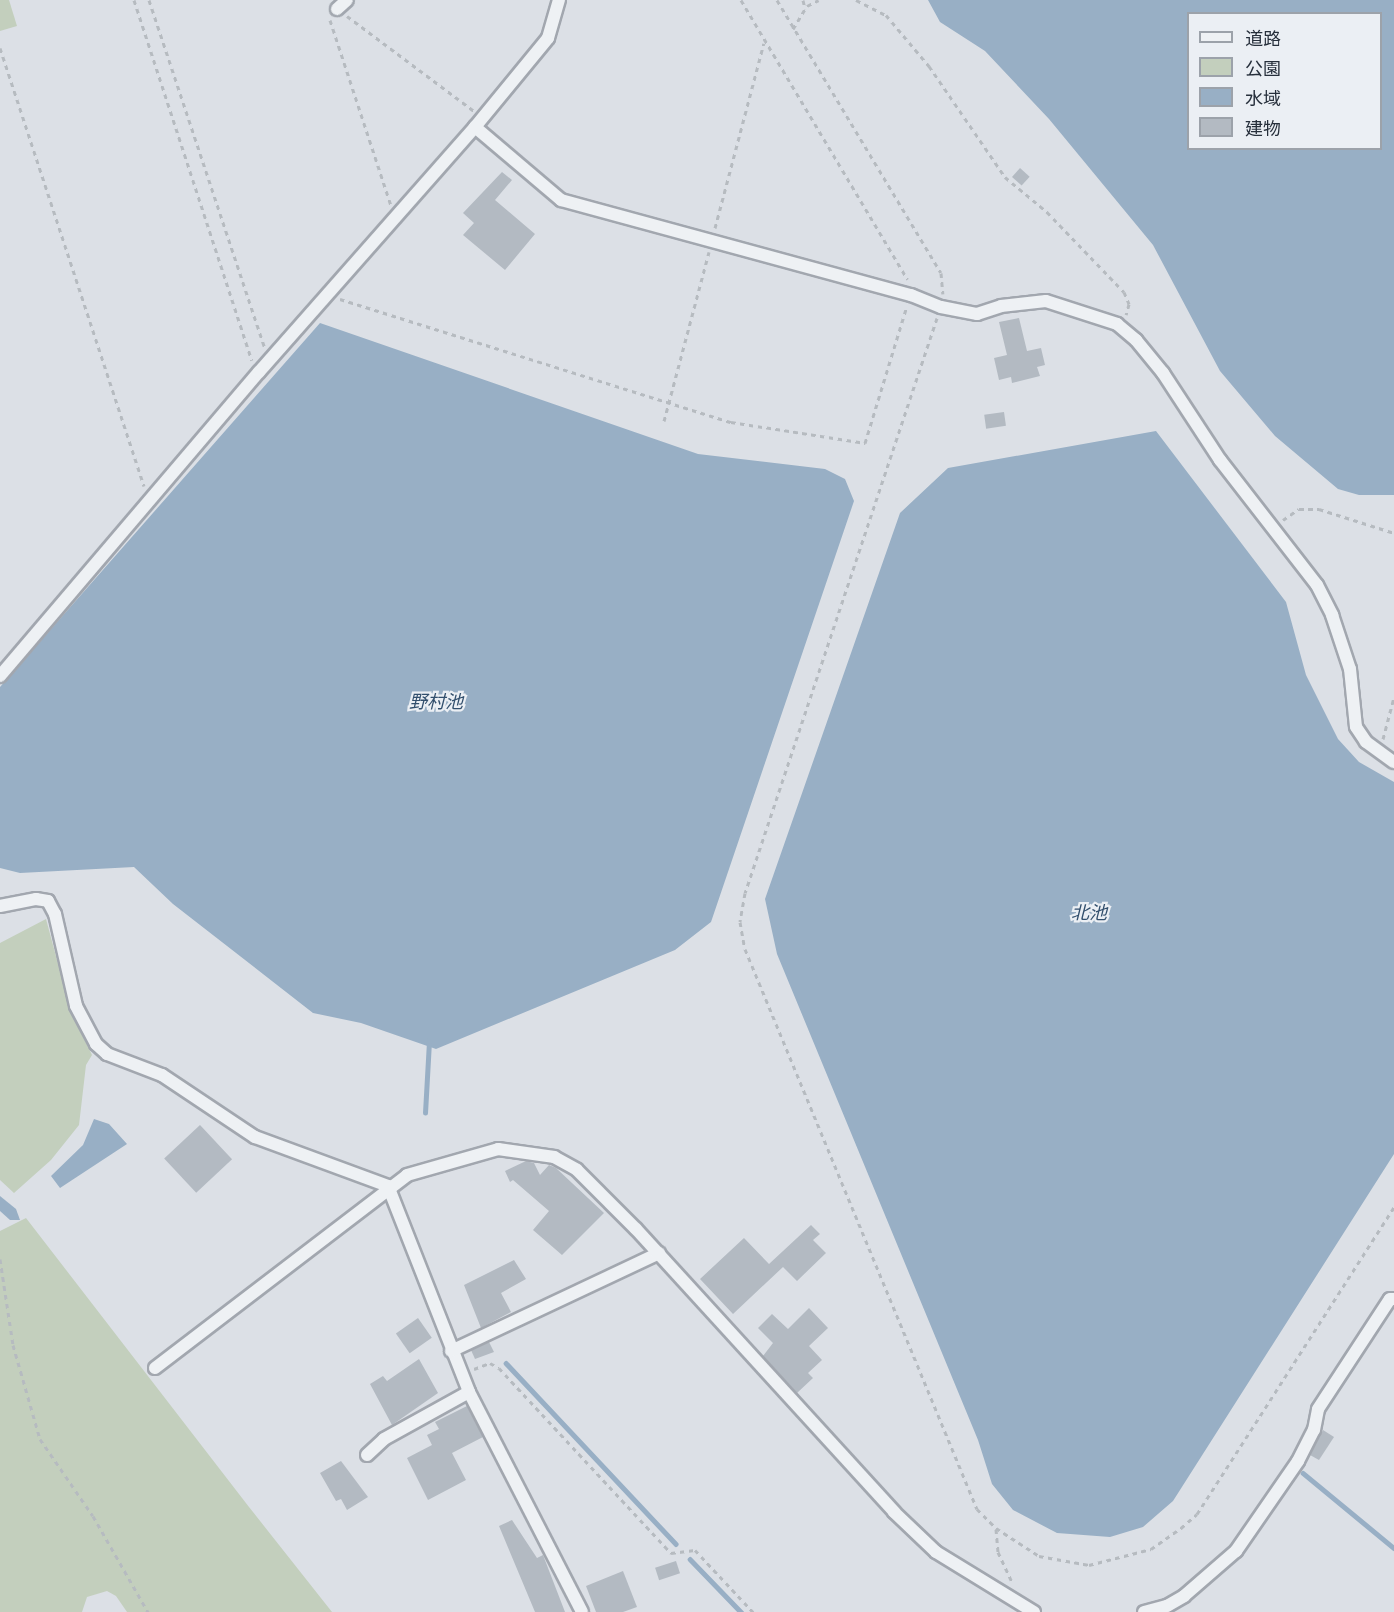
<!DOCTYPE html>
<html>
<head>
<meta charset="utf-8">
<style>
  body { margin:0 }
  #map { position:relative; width:1394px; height:1612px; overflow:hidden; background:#dce0e6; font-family:"Fira Sans Condensed","Noto Sans JP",sans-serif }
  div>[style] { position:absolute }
  .green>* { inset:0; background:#c3cfbd }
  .water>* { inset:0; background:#98afc5 }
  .stream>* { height:4.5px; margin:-2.25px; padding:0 2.25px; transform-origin:2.25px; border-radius:2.25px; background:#98afc5 }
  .building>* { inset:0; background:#b3bac2; transform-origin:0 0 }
  .path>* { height:3px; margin-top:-1.5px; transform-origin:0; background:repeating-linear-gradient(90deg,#b6bbc0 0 4.5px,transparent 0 9px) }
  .roads { filter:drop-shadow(2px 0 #a2a7af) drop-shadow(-2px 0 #a2a7af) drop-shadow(0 2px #a2a7af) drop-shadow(0 -2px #a2a7af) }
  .street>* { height:12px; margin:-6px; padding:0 6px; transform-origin:6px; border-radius:6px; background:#eef1f4 }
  span { translate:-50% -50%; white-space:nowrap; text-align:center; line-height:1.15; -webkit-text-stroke:4.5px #ebeff4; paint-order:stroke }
  .water-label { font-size:18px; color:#324f6d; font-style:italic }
  .legend { position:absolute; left:1187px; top:12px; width:195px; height:138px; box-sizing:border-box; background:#ebeff4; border:2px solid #9ca2aa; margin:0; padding:8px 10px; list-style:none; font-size:18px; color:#262f3b }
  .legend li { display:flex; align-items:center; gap:12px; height:30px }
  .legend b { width:30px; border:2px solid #9ca2aa }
</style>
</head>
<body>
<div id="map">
  <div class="green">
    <i style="clip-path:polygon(0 0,9px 0,17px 26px,0 31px)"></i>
    <i style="clip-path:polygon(46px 919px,71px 1012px,92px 1055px,86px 1065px,79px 1125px,51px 1160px,14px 1193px,0 1180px,0 943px)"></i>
    <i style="clip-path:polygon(26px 1218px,249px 1507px,332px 1612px,127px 1612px,116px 1596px,107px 1591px,87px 1597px,82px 1612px,0 1612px,0 1231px)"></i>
  </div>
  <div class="water">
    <i style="clip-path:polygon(evenodd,928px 0,1394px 0,1394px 495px,1359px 495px,1338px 489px,1275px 436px,1220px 371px,1153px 245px,1049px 119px,985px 51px,940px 22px,928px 0,1188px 14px,1380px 14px,1380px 148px,1188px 148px,1188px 14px)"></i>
    <i style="clip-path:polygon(320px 323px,698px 454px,825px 469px,845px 479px,854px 501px,711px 922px,675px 950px,436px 1049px,361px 1023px,313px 1013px,173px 904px,134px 867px,20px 873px,0 868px,0 687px)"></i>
    <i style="clip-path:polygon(1156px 431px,1286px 602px,1306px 675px,1338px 739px,1359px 762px,1394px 782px,1394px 1154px,1173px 1501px,1143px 1527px,1110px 1537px,1057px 1533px,1013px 1510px,992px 1484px,978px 1440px,777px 954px,765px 899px,900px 513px,948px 468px)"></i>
    <i style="clip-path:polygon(94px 1119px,109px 1124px,127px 1144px,60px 1188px,51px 1176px,83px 1145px)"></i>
    <i style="clip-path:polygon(0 1196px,16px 1209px,20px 1220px,10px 1220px,0 1211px)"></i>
  </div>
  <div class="stream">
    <i style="left:425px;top:1113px;width:72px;rotate:-86.8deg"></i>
    <i style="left:506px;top:1363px;width:248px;rotate:46.8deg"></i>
    <i style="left:1303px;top:1473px;width:118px;rotate:39.5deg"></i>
    <i style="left:690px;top:1559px;width:74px;rotate:46.1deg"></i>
  </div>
  <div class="building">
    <i style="left:1020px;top:168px;width:13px;height:12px;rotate:42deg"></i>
    <i style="clip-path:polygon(502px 172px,512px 180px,495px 200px,535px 234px,505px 270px,463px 235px,474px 223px,463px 213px)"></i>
    <i style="clip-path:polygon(1019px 318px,1027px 351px,1041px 348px,1045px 365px,1037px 367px,1040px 376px,1012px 383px,1011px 377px,999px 380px,994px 358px,1007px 355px,999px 322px)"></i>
    <i style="left:1004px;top:412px;width:14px;height:20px;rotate:82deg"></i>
    <i style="left:200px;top:1125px;width:47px;height:49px;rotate:47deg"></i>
    <i style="clip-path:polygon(526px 1161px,534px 1163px,540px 1175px,549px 1165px,556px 1168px,604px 1213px,562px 1255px,533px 1230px,549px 1211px,513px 1180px,510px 1182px,505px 1171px)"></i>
    <i style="clip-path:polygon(811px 1225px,820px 1234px,813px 1240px,826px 1253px,797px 1281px,783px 1267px,733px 1314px,700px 1279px,744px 1238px,769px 1264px)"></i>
    <i style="clip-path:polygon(514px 1260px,526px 1279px,501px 1293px,511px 1312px,481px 1328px,464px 1285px)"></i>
    <i style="clip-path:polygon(809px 1308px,828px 1328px,809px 1346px,822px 1360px,808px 1373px,813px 1378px,797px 1393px,763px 1356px,773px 1343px,758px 1328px,772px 1314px,788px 1329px)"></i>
    <i style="left:418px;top:1318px;width:24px;height:27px;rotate:55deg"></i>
    <i style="clip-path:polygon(489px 1342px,494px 1352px,475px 1359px,471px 1350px)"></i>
    <i style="clip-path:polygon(419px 1359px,438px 1393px,392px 1425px,370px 1384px,383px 1376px,387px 1381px)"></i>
    <i style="clip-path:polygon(467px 1406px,483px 1437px,452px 1453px,466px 1480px,428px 1500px,407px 1458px,432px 1445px,427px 1435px,439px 1429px,435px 1422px)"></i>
    <i style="clip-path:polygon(1323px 1430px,1334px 1437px,1319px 1460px,1310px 1455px)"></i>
    <i style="clip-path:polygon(341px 1461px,368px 1497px,347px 1510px,341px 1499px,336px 1501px,320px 1473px)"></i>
    <i style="clip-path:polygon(512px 1520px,537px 1558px,543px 1555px,565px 1612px,535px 1612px,499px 1526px)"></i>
    <i style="left:676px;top:1561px;width:13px;height:22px;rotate:72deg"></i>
    <i style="clip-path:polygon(623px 1571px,637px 1607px,623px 1612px,596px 1612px,586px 1586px)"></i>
  </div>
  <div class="path">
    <i style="left:134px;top:0;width:379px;rotate:71.9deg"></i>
    <i style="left:149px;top:0;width:365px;rotate:71.6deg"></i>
    <i style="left:741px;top:0;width:325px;rotate:59.2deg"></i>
    <i style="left:777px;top:0;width:318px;rotate:59deg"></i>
    <i style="left:941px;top:273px;width:21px;rotate:85deg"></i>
    <i style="left:803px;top:0;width:9px;rotate:77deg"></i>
    <i style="left:856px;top:0;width:34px;rotate:27deg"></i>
    <i style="left:886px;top:15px;width:67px;rotate:49.9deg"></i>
    <i style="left:929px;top:66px;width:135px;rotate:55.6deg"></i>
    <i style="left:1005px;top:177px;width:55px;rotate:39.8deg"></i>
    <i style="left:1047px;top:212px;width:111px;rotate:46.1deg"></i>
    <i style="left:1124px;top:292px;width:13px;rotate:67deg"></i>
    <i style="left:1129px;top:304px;width:11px;rotate:105deg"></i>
    <i style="left:347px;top:16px;width:159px;rotate:36.8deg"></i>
    <i style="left:330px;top:20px;width:195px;rotate:71.8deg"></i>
    <i style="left:793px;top:29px;width:27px;rotate:-59deg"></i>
    <i style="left:807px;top:6px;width:13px;rotate:-27deg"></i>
    <i style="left:0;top:48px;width:461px;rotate:71.8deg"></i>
    <i style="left:715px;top:228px;width:191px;rotate:-75.2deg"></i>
    <i style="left:340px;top:299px;width:410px;rotate:17.5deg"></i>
    <i style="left:731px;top:422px;width:136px;rotate:8.9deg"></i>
    <i style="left:865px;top:443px;width:143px;rotate:-73deg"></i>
    <i style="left:937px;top:318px;width:606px;rotate:108.46deg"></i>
    <i style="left:745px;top:893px;width:29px;rotate:100deg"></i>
    <i style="left:740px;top:922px;width:27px;rotate:80deg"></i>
    <i style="left:745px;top:949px;width:606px;rotate:67.5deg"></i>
    <i style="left:977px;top:1509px;width:27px;rotate:45deg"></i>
    <i style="left:996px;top:1528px;width:51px;rotate:33.1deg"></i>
    <i style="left:1039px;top:1556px;width:51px;rotate:10.2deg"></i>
    <i style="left:1089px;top:1565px;width:64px;rotate:-14.5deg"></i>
    <i style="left:1151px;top:1549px;width:37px;rotate:-35deg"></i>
    <i style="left:1181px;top:1528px;width:21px;rotate:-41deg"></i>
    <i style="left:1197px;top:1514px;width:365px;rotate:-57.3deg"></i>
    <i style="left:664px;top:421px;width:175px;rotate:-75.1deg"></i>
    <i style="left:1283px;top:520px;width:19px;rotate:-35deg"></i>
    <i style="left:1299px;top:509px;width:20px"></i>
    <i style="left:1319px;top:509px;width:79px;rotate:17.7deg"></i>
    <i style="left:1383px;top:739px;width:43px;rotate:-75.3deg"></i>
    <i style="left:0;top:1259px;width:87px;rotate:81.4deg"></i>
    <i style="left:13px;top:1345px;width:98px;rotate:74deg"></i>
    <i style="left:40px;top:1439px;width:93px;rotate:55.5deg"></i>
    <i style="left:93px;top:1516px;width:111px;rotate:60.2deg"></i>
    <i style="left:474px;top:1369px;width:17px;rotate:-21deg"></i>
    <i style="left:490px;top:1363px;width:10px;rotate:29deg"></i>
    <i style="left:499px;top:1368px;width:253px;rotate:47.1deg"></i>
    <i style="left:671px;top:1553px;width:24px;rotate:-7deg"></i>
    <i style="left:695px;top:1550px;width:85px;rotate:46.9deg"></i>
    <i style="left:996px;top:1529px;width:23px;rotate:85deg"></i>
    <i style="left:998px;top:1552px;width:33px;rotate:65deg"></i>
  </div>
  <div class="roads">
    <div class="street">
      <i style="left:337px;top:9px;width:13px;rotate:-42deg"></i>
      <i style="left:475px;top:127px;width:113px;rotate:40.3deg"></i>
      <i style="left:561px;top:200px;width:363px;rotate:15.2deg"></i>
      <i style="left:911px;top:295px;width:32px;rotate:22deg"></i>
      <i style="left:941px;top:307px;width:37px;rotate:11deg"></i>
      <i style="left:977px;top:314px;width:25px;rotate:-18deg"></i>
      <i style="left:1001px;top:306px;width:45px;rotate:-6.3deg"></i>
      <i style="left:1046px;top:301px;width:75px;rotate:17.9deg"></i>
      <i style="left:1117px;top:324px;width:25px;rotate:40deg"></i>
      <i style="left:1136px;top:340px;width:43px;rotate:50.7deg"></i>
      <i style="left:1163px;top:373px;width:104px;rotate:56.8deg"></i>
      <i style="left:1220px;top:460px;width:158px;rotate:52.2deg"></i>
      <i style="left:1317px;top:585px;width:34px;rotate:63deg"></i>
      <i style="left:1332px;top:615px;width:57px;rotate:71.6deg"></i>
      <i style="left:1350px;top:669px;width:58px;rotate:84.1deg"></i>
      <i style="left:1356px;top:727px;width:18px;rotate:56deg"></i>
      <i style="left:1366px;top:742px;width:34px;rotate:36deg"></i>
      <i style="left:0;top:676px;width:399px;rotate:-49.6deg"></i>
      <i style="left:259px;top:372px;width:327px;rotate:-48.6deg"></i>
      <i style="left:475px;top:127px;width:115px;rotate:-50.6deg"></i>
      <i style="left:548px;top:38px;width:40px;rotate:-74deg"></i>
      <i style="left:0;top:906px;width:37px;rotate:-11deg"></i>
      <i style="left:36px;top:899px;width:12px;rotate:9deg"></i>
      <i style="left:48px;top:901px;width:15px;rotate:62deg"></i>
      <i style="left:55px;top:914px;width:94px;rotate:77.1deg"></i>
      <i style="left:76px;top:1006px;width:43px;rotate:62.2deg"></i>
      <i style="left:96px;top:1044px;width:15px;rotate:42deg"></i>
      <i style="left:107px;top:1054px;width:59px;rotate:20.9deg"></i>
      <i style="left:162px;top:1075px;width:112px;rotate:33.7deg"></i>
      <i style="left:255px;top:1137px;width:142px;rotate:20.2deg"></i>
      <i style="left:388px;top:1186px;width:221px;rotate:68.5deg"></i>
      <i style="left:469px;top:1392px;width:247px;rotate:62.8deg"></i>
      <i style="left:451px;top:1351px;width:230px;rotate:-25.2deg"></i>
      <i style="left:155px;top:1368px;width:317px;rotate:-37.4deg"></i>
      <i style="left:407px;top:1175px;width:95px;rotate:-15.9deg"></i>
      <i style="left:498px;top:1149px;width:57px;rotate:8.1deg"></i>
      <i style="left:554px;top:1157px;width:26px;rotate:29deg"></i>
      <i style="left:577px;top:1170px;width:83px;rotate:45deg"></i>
      <i style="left:636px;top:1229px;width:383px;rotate:47.6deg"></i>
      <i style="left:894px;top:1512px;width:58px;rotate:43.6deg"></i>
      <i style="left:936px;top:1552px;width:115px;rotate:31.5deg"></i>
      <i style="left:367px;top:1455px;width:23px;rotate:-43deg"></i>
      <i style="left:384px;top:1439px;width:97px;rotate:-28.9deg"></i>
      <i style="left:1144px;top:1612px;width:24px;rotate:-15deg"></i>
      <i style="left:1167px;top:1606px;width:20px;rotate:-30deg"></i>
      <i style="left:1184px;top:1596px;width:69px;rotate:-40.9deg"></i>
      <i style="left:1236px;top:1551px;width:109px;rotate:-55.4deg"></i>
      <i style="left:1298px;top:1461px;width:35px;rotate:-63deg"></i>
      <i style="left:1314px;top:1430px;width:21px;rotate:-79deg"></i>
      <i style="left:1318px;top:1409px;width:131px;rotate:-56.8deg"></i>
      <i style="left:1390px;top:1299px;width:4px"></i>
    </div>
  </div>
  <div class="water-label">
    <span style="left:436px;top:702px">野村池</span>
    <span style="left:1089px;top:913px">北池</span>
  </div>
  <ul class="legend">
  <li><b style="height:8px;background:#eef1f4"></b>道路</li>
  <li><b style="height:16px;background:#c3cfbd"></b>公園</li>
  <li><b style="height:16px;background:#98afc5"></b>水域</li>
  <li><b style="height:16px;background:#b3bac2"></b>建物</li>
  </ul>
</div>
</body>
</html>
